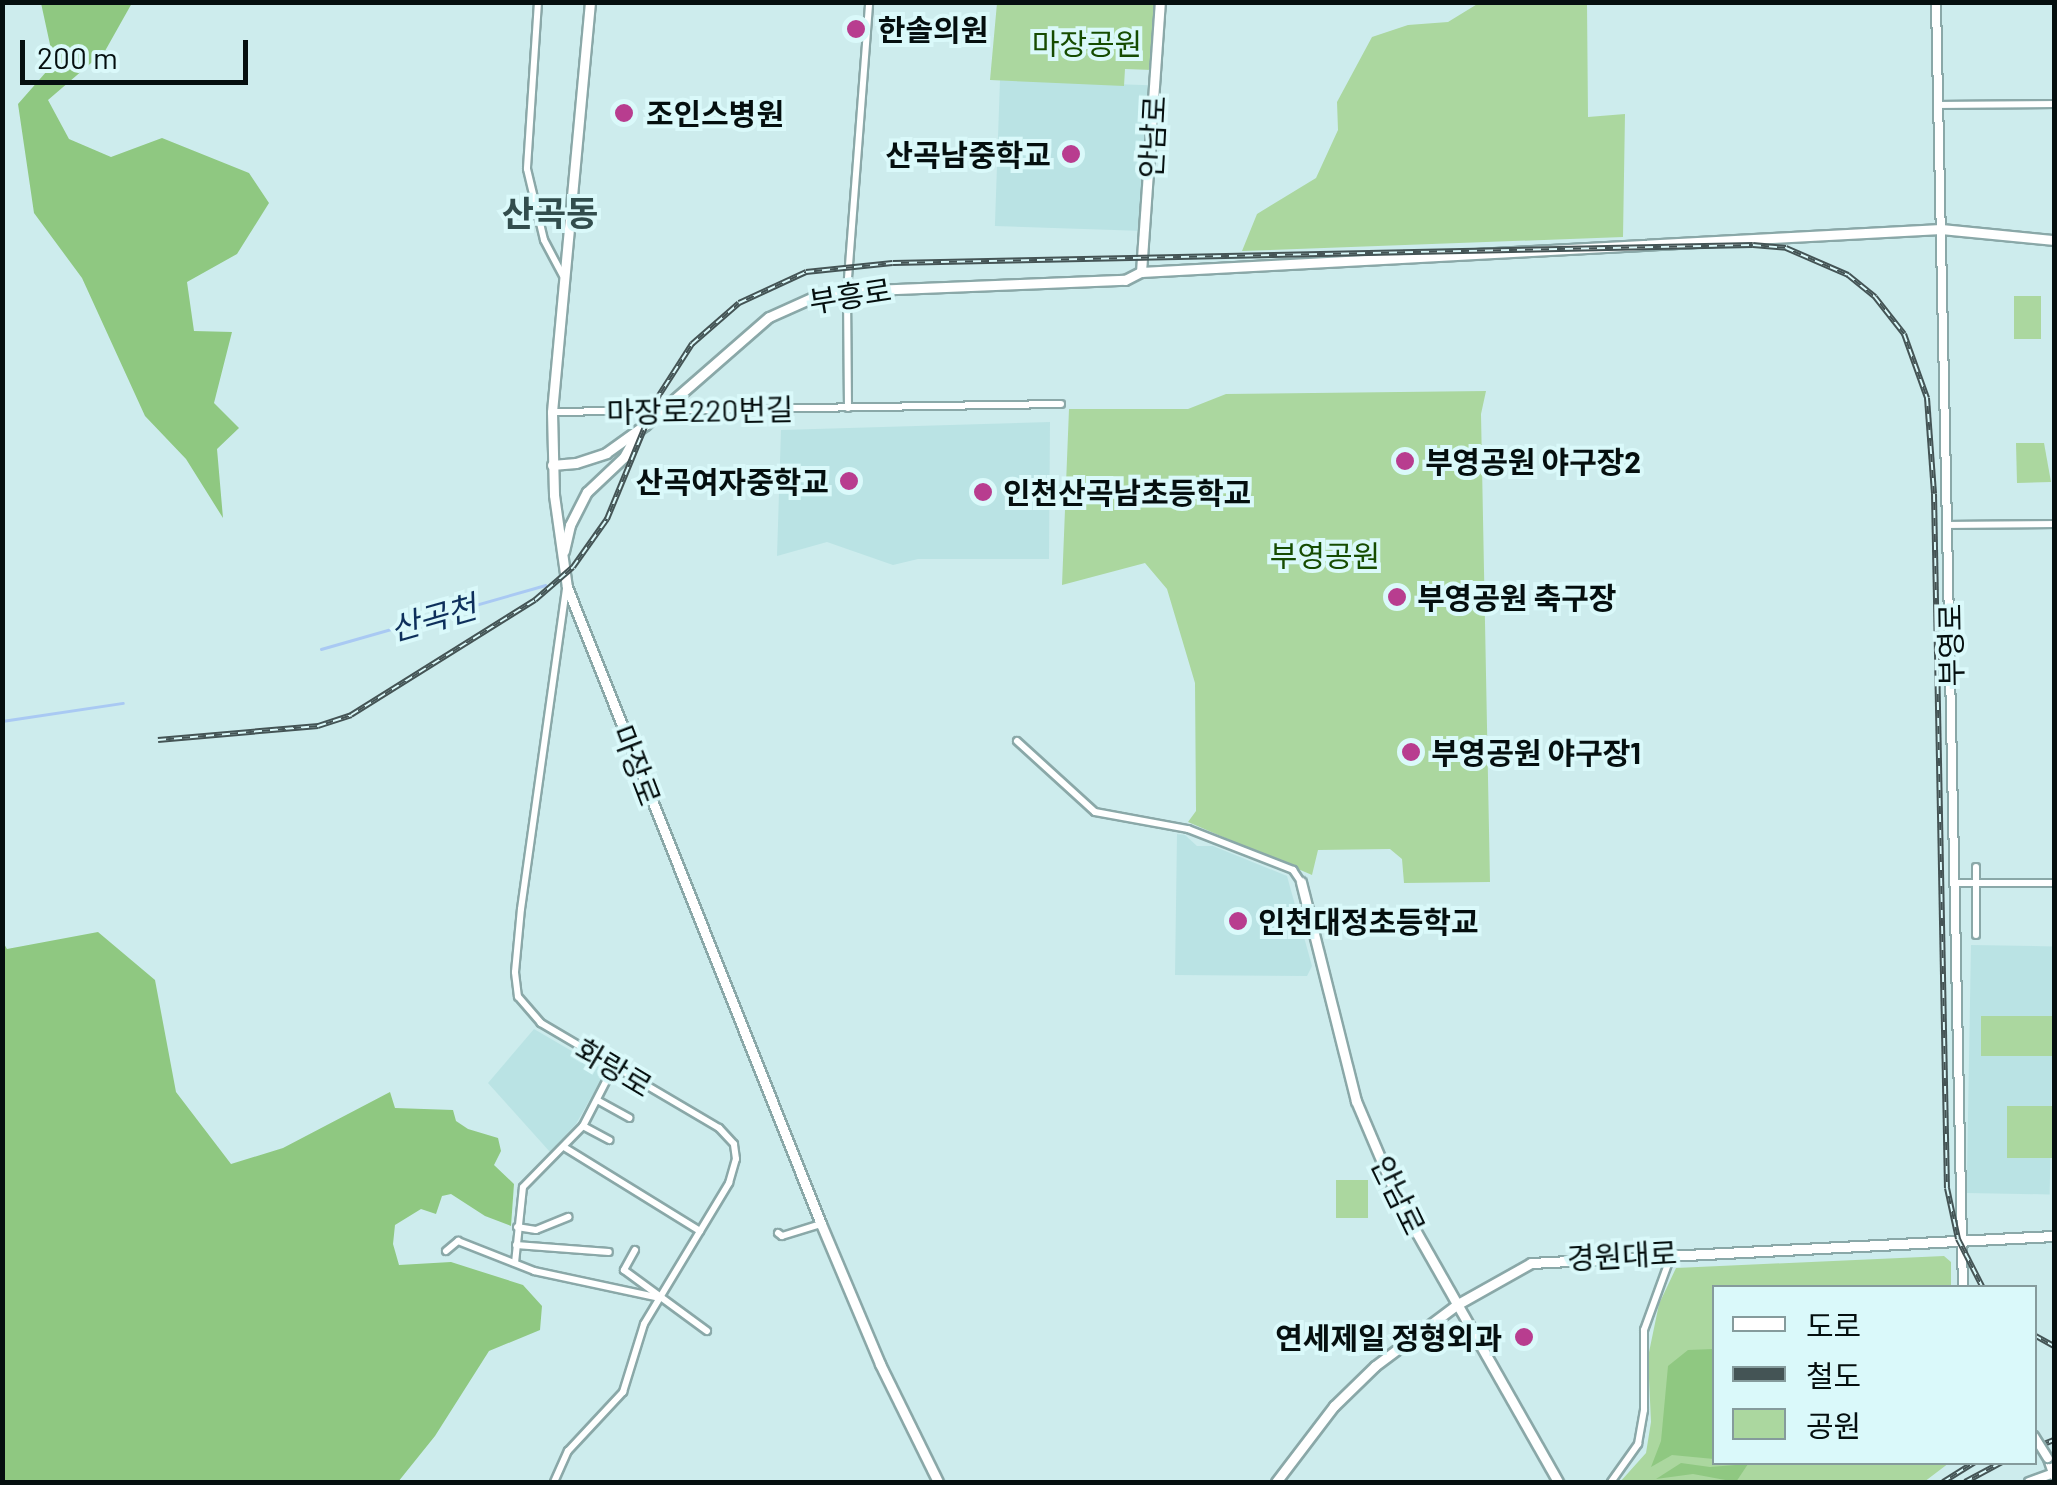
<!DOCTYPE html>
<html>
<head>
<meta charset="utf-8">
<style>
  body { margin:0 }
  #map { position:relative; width:2057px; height:1485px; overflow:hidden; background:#cdeced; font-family:Barlow,"Noto Sans KR",sans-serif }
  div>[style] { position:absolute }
  .built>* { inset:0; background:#bae3e4; transform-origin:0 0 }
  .green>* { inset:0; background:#abd79f; transform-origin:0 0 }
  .forest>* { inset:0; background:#8fc881 }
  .stream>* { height:2.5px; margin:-1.25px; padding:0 1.25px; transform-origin:1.25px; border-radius:1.25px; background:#a9c9f3 }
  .roads { filter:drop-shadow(2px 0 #8aa8a8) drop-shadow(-2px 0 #8aa8a8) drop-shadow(0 2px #8aa8a8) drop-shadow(0 -2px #8aa8a8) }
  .minor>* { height:6px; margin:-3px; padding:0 3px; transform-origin:3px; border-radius:3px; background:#fff }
  .tertiary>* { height:8px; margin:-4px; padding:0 4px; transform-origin:4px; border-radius:4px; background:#fff }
  .secondary>* { height:9px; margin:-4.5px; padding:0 4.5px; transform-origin:4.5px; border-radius:4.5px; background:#fff }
  .rail>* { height:6px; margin-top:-3px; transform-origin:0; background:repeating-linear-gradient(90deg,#daf9fa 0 8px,#445455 0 16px); box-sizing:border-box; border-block:2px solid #445455 }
  .bridges { filter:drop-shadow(2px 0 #8aa8a8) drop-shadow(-2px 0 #8aa8a8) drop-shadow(0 2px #8aa8a8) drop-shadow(0 -2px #8aa8a8) }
  .tertiary-bridge>* { height:8px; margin:-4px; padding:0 4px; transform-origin:4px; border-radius:4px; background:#fff }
  .dots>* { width:28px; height:28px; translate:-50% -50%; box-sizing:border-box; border:5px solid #daf9fa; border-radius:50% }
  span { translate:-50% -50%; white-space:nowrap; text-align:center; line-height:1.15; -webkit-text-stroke:8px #daf9fa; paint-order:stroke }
  .poi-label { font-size:30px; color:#050f0f; font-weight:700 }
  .left { translate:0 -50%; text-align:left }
  .right { translate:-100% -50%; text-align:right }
  .park-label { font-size:30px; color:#164c01 }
  .street-label { font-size:30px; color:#050f0f }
  .water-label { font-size:32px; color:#0d2f5b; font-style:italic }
  .quarter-label { font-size:35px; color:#324d4d; font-weight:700 }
  .frame { position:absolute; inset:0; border:5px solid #050f0f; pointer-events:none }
  .legend { position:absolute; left:1712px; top:1285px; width:325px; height:180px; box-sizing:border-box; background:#daf9fa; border:2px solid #859b9c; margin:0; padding:12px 18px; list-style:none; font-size:30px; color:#050f0f }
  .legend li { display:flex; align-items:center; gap:20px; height:50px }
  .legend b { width:50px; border:2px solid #859b9c }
  .scale { position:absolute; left:20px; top:40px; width:228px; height:45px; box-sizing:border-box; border:5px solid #050f0f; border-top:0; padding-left:12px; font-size:30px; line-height:35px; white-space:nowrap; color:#050f0f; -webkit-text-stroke:8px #daf9fa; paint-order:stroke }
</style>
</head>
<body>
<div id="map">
  <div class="built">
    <i style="left:1000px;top:80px;width:149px;height:146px;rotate:2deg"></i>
    <i style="clip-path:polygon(1050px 422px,1049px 559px,918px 559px,893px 565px,827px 542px,777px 556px,781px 430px)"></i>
    <i style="clip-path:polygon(1177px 834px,1185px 835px,1197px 846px,1213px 846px,1287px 876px,1312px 966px,1307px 976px,1175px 975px)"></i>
    <i style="left:1971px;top:945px;width:83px;height:248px;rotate:1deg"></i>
    <i style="clip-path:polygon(534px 1029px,606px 1071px,576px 1124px,550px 1152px,488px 1083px)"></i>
  </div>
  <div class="green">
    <i style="clip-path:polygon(997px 3px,1155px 3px,1152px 70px,1125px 69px,1124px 86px,990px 80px)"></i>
    <i style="clip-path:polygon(1479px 3px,1587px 3px,1588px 117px,1625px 114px,1623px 237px,1242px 251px,1257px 214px,1316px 178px,1338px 130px,1337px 102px,1372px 37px,1408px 25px,1448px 22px)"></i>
    <i style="left:2041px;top:296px;width:43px;height:27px;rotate:90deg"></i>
    <i style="clip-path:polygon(1486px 391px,1481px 414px,1490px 882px,1404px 883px,1402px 859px,1390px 849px,1318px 850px,1312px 875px,1188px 822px,1196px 811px,1195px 683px,1167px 589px,1145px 563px,1062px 585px,1069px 409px,1188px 409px,1226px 394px)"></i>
    <i style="clip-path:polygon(2016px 443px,2044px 443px,2051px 482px,2017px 483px)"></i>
    <i style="left:1981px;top:1016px;width:73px;height:40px"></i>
    <i style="left:2007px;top:1106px;width:47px;height:52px"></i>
    <i style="left:1336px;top:1180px;width:32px;height:38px"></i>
    <i style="clip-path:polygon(1944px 1256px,1951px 1262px,1951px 1287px,1714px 1288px,1714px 1462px,1949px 1463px,1924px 1482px,1620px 1482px,1646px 1453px,1651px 1422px,1648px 1357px,1659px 1304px,1676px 1268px)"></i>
  </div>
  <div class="forest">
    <i style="clip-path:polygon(41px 3px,132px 3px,105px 51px,48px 100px,69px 139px,111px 157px,162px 138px,249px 173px,269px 203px,237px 254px,187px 282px,194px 331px,232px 332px,214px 403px,239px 428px,217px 449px,223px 518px,186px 459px,145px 416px,82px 278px,34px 213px,18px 104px,54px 63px)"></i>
    <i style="clip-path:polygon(98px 932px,155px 980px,176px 1092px,231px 1164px,283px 1148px,390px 1092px,395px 1108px,453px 1110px,456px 1121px,468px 1129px,498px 1138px,501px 1151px,494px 1165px,514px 1184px,511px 1226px,485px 1216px,451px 1194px,442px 1196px,436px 1214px,421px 1209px,395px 1225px,393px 1244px,399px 1265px,451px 1262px,523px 1285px,542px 1306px,540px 1330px,489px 1351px,435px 1436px,398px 1482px,3px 1482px,3px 942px,7px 949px)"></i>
    <i style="clip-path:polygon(1714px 1349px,1714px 1459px,1672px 1455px,1651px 1467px,1661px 1441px,1668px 1366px,1688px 1350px)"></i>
    <i style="clip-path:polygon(1681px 1463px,1710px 1467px,1748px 1464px,1736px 1482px,1693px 1474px,1656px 1479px)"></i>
  </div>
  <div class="stream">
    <i style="left:321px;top:649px;width:233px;rotate:-15.9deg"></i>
    <i style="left:2px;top:721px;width:122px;rotate:-8.5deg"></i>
  </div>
  <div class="roads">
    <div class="minor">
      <i style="left:538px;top:2px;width:167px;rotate:93.8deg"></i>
      <i style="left:527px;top:169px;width:73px;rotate:76.5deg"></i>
      <i style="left:544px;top:240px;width:40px;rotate:62deg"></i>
      <i style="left:1938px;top:105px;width:116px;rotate:-0.5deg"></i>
      <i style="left:848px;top:408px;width:117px;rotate:-90.5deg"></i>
      <i style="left:847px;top:291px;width:290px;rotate:-85.6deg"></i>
      <i style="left:552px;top:412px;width:509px;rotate:-0.9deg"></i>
      <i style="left:1947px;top:525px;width:107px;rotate:-0.5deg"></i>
      <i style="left:1017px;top:741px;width:105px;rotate:42.3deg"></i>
      <i style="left:1095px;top:812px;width:95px;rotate:10.4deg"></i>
      <i style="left:1188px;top:829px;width:113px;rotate:21.3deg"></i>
      <i style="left:1293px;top:870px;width:14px;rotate:56deg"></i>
      <i style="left:1976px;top:867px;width:68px;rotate:90deg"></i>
      <i style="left:1954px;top:883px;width:100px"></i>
      <i style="left:597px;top:1100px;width:37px;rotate:29deg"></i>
      <i style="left:583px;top:1126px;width:30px;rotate:28deg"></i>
      <i style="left:564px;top:1147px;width:160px;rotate:31.7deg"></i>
      <i style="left:517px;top:1227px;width:19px;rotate:9deg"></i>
      <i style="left:536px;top:1230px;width:35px;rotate:-22deg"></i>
      <i style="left:778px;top:1233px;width:5px;rotate:37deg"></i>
      <i style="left:782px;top:1236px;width:41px;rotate:-17.1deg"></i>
      <i style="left:516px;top:1245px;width:93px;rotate:4.3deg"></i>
      <i style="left:635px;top:1250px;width:23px;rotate:119deg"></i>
      <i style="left:624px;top:1270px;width:103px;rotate:36.3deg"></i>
      <i style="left:446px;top:1251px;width:16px;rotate:-40deg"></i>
      <i style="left:458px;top:1241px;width:82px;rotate:21.5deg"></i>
      <i style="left:534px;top:1271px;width:129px;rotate:12.1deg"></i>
      <i style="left:515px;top:1263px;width:76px;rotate:-84deg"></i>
      <i style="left:523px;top:1187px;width:86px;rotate:-45.5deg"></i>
      <i style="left:583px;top:1126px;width:65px;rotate:-62.7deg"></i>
      <i style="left:554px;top:1482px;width:34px;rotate:-66deg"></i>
      <i style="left:568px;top:1451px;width:81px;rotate:-47deg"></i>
      <i style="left:623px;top:1392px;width:71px;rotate:-72.8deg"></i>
      <i style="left:644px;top:1324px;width:165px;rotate:-58.9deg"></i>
      <i style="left:729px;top:1183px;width:25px;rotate:-74deg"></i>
      <i style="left:736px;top:1159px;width:15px;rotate:-98deg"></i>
      <i style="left:734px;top:1144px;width:22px;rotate:-133deg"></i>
      <i style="left:719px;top:1128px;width:207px;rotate:-149.5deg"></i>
      <i style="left:541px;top:1023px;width:35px;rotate:-131deg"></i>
      <i style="left:518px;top:997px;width:25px;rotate:-97deg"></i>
      <i style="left:515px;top:972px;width:63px;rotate:-84.6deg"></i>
      <i style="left:521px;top:909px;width:323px;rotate:-82deg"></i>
      <i style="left:1611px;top:1482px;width:47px;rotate:-54.6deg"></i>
      <i style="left:1638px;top:1444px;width:35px;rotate:-80deg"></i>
      <i style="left:1644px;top:1410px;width:80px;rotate:-90deg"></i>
      <i style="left:1644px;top:1330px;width:82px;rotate:-70deg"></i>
    </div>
    <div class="tertiary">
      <i style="left:1936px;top:2px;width:1286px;rotate:88.8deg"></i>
      <i style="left:2029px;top:1482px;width:27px;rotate:-20deg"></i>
    </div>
    <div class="secondary">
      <i style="left:590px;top:2px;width:412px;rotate:95.3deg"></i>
      <i style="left:552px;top:412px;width:83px;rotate:88.6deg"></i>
      <i style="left:554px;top:495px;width:93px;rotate:82deg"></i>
      <i style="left:567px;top:587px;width:686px;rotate:68.26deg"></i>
      <i style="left:821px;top:1224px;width:152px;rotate:67.1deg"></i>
      <i style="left:880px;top:1364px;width:131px;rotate:63.8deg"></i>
      <i style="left:1141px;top:272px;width:271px;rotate:-86deg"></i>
      <i style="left:552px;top:465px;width:24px;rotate:-5deg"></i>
      <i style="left:576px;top:463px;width:32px;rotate:-18deg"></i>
      <i style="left:606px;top:453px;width:48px;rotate:-35.7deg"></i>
      <i style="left:645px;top:425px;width:164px;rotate:-41.1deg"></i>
      <i style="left:769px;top:317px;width:51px;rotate:-24.1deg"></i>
      <i style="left:816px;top:296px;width:31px;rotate:-9deg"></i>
      <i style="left:847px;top:291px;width:278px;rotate:-2.3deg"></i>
      <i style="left:1125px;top:280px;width:18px;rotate:-27deg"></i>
      <i style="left:1141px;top:272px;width:801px;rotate:-3.08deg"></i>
      <i style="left:1941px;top:229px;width:114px;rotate:5.6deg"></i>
      <i style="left:564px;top:551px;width:27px;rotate:-77deg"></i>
      <i style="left:570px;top:525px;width:37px;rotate:-63deg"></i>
      <i style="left:587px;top:492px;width:51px;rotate:-43.4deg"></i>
      <i style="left:624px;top:457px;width:25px;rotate:-61deg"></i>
      <i style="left:1301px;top:882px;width:226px;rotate:75.9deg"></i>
      <i style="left:1356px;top:1101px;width:108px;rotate:67deg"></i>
      <i style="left:1398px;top:1200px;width:324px;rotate:60.4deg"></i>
      <i style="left:2048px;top:1458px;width:18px;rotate:71deg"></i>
      <i style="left:1276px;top:1482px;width:96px;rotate:-52.7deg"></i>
      <i style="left:1334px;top:1406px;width:57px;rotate:-44.3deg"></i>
      <i style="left:1375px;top:1366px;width:104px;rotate:-36.8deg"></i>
      <i style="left:1458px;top:1304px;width:84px;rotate:-29.3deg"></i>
      <i style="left:1531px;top:1263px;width:524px;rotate:-2.96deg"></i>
    </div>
  </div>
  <div class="rail">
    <i style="left:158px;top:740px;width:161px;rotate:-5deg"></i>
    <i style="left:318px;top:726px;width:35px;rotate:-18deg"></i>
    <i style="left:351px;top:715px;width:217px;rotate:-32deg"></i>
    <i style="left:535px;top:600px;width:50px;rotate:-41deg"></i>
    <i style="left:573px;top:567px;width:59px;rotate:-54.7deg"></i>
    <i style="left:607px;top:519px;width:129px;rotate:-67.6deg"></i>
    <i style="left:656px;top:400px;width:67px;rotate:-57.3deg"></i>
    <i style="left:692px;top:344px;width:62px;rotate:-41.1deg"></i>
    <i style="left:739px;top:303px;width:74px;rotate:-24.8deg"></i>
    <i style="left:806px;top:272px;width:87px;rotate:-5.9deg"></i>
    <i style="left:893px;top:263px;width:860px;rotate:-1.2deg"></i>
    <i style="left:1753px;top:245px;width:33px;rotate:5deg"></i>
    <i style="left:1786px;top:248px;width:68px;rotate:23.5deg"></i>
    <i style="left:1848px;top:275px;width:35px;rotate:39deg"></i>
    <i style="left:1875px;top:297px;width:47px;rotate:51.9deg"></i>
    <i style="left:1904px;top:334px;width:68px;rotate:70.2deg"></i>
    <i style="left:1927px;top:398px;width:96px;rotate:85.8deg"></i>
    <i style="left:1934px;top:494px;width:694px;rotate:88.93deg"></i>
    <i style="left:1947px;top:1188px;width:52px;rotate:77.8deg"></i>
    <i style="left:1958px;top:1239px;width:55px;rotate:63deg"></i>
    <i style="left:2034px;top:1335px;width:23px;rotate:29deg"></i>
    <i style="left:2034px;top:1448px;width:22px;rotate:-22deg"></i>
    <i style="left:1943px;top:1482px;width:38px;rotate:-32deg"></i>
    <i style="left:1965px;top:1482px;width:42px;rotate:-28.4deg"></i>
  </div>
  <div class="bridges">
    <div class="tertiary-bridge">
      <i style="left:2034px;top:1436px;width:26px;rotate:58deg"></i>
    </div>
  </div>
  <div class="dots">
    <i style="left:856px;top:29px;background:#b83d8f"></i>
    <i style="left:624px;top:113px;background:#b83d8f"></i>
    <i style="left:1071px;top:154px;background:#b83d8f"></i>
    <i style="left:1405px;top:461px;background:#b83d8f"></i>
    <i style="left:849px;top:481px;background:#b83d8f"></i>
    <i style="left:983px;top:492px;background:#b83d8f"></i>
    <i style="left:1397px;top:597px;background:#b83d8f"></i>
    <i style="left:1411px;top:752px;background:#b83d8f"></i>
    <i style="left:1238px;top:921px;background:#b83d8f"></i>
    <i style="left:1524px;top:1337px;background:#b83d8f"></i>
  </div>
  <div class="poi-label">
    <span class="left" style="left:878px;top:29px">한솔의원</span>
    <span class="left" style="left:646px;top:113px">조인스병원</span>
    <span class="right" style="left:1051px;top:154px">산곡남중학교</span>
    <span class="left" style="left:1425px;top:461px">부영공원 야구장2</span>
    <span class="right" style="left:829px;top:481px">산곡여자중학교</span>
    <span class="left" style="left:1003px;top:492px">인천산곡남초등학교</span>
    <span class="left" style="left:1417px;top:597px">부영공원 축구장</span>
    <span class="left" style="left:1431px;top:752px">부영공원 야구장1</span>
    <span class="left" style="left:1258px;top:921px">인천대정초등학교</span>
    <span class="right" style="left:1502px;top:1337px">연세제일 정형외과</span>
  </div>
  <div class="park-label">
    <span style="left:1087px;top:43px">마장공원</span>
    <span style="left:1325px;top:555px">부영공원</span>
  </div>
  <div class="street-label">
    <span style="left:1152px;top:137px;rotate:-87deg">안남로</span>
    <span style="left:850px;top:295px;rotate:-9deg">부흥로</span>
    <span style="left:700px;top:410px;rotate:-1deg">마장로220번길</span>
    <span style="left:1950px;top:645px;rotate:-91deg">부영로</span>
    <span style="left:637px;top:765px;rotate:69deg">마장로</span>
    <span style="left:614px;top:1067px;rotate:31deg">화랑로</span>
    <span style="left:1399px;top:1195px;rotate:64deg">안남로</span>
    <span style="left:1622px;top:1255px;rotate:-3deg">경원대로</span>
  </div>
  <div class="water-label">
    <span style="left:433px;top:617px;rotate:-16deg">산곡천</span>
  </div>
  <div class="quarter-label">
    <span style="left:550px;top:212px">산곡동</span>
  </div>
  <div class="frame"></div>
  <ul class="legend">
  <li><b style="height:12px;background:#fff"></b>도로</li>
  <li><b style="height:12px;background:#445455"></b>철도</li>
  <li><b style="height:28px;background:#abd79f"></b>공원</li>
  </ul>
  <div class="scale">200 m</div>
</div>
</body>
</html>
